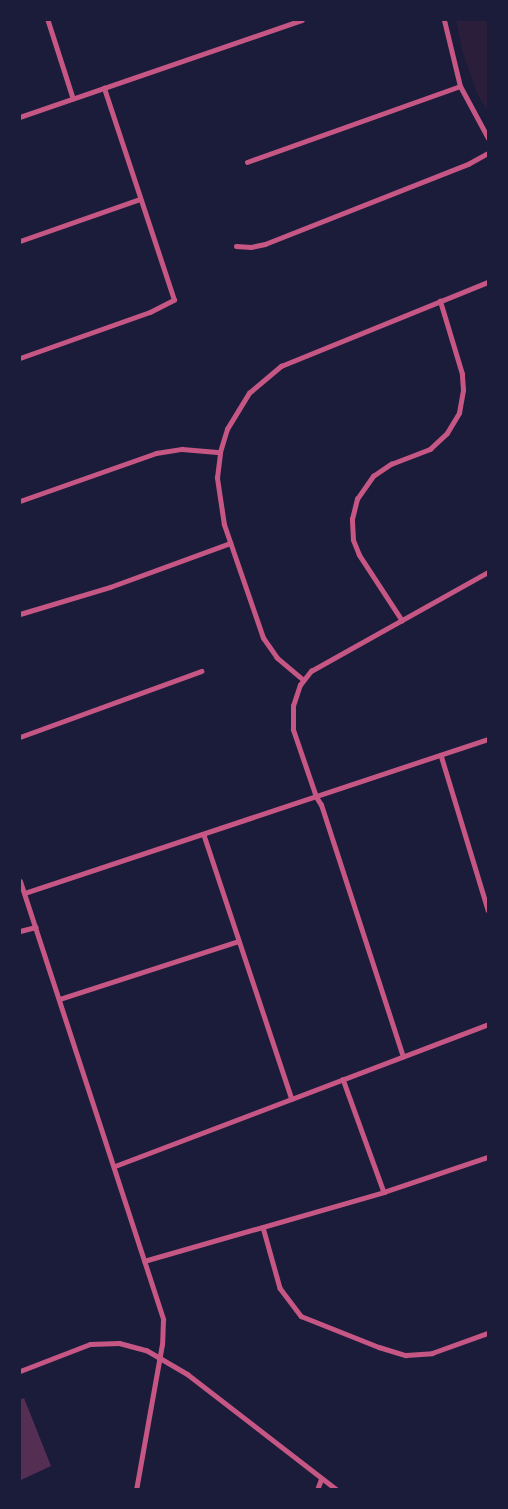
<!DOCTYPE html>
<html>
<head>
<meta charset="utf-8">
<style>
  body { margin:0 }
  #map { position:relative; width:508px; height:1509px; overflow:hidden; background:#1b1b3a; font-family:"DejaVu Sans",sans-serif }
  div>[style] { position:absolute }
  .green>* { inset:0; background:#2a1e3b }
  .building>* { inset:0; background:#542f53 }
  .minor>* { height:4.5px; margin:-2.25px; padding:0 2.25px; transform-origin:2.25px; border-radius:2.25px; background:#c65784 }
  .tertiary>* { height:5px; margin:-2.5px; padding:0 2.5px; transform-origin:2.5px; border-radius:2.5px; background:#c65784 }
  span { translate:-50% -50%; white-space:nowrap; text-align:center; line-height:1.15; -webkit-text-stroke:6px #1b1b3a; paint-order:stroke }
  .frame { position:absolute; inset:0; border:21px solid #1b1b3a; pointer-events:none }
</style>
</head>
<body>
<div id="map">
  <div class="green">
    <i style="clip-path:polygon(456px 20px,488px 20px,488px 112px,477px 93px,462px 51px)"></i>
  </div>
  <div class="building">
    <i style="clip-path:polygon(24px 1398px,51px 1466px,21px 1480px,20px 1400px)"></i>
  </div>
  <div class="minor">
    <i style="left:48px;top:20px;width:82px;rotate:72.2deg"></i>
    <i style="left:20px;top:117px;width:298px;rotate:-19deg"></i>
    <i style="left:247px;top:162px;width:226px;rotate:-19.6deg"></i>
    <i style="left:20px;top:241px;width:127px;rotate:-19.3deg"></i>
    <i style="left:236px;top:246px;width:15px;rotate:4deg"></i>
    <i style="left:251px;top:247px;width:14px;rotate:-12deg"></i>
    <i style="left:265px;top:244px;width:218px;rotate:-21.5deg"></i>
    <i style="left:468px;top:164px;width:23px;rotate:-29deg"></i>
    <i style="left:20px;top:358px;width:138px;rotate:-19.5deg"></i>
    <i style="left:150px;top:312px;width:27px;rotate:-27deg"></i>
    <i style="left:174px;top:300px;width:223px;rotate:-108.3deg"></i>
    <i style="left:20px;top:501px;width:144px;rotate:-19.4deg"></i>
    <i style="left:156px;top:453px;width:26px;rotate:-9deg"></i>
    <i style="left:182px;top:449px;width:38px;rotate:5deg"></i>
    <i style="left:20px;top:614px;width:94px;rotate:-16.7deg"></i>
    <i style="left:110px;top:587px;width:128px;rotate:-20.1deg"></i>
    <i style="left:402px;top:621px;width:79px;rotate:-123.1deg"></i>
    <i style="left:359px;top:555px;width:16px;rotate:-112deg"></i>
    <i style="left:353px;top:540px;width:21px;rotate:-93deg"></i>
    <i style="left:352px;top:519px;width:21px;rotate:-76deg"></i>
    <i style="left:357px;top:499px;width:28px;rotate:-55deg"></i>
    <i style="left:373px;top:476px;width:22px;rotate:-34deg"></i>
    <i style="left:391px;top:464px;width:42px;rotate:-21deg"></i>
    <i style="left:430px;top:449px;width:23px;rotate:-43deg"></i>
    <i style="left:447px;top:433px;width:23px;rotate:-59deg"></i>
    <i style="left:459px;top:413px;width:23px;rotate:-80deg"></i>
    <i style="left:463px;top:390px;width:16px;rotate:-94deg"></i>
    <i style="left:462px;top:374px;width:76px;rotate:-106.8deg"></i>
    <i style="left:303px;top:680px;width:34px;rotate:-140deg"></i>
    <i style="left:277px;top:658px;width:24px;rotate:-125deg"></i>
    <i style="left:263px;top:638px;width:120px;rotate:-109deg"></i>
    <i style="left:224px;top:525px;width:48px;rotate:-98.5deg"></i>
    <i style="left:217px;top:478px;width:26px;rotate:-83deg"></i>
    <i style="left:220px;top:452px;width:24px;rotate:-73deg"></i>
    <i style="left:227px;top:429px;width:42px;rotate:-58.6deg"></i>
    <i style="left:249px;top:393px;width:42px;rotate:-40.2deg"></i>
    <i style="left:281px;top:366px;width:223px;rotate:-22.1deg"></i>
    <i style="left:20px;top:737px;width:193px;rotate:-20deg"></i>
    <i style="left:441px;top:755px;width:162px;rotate:73.1deg"></i>
    <i style="left:204px;top:835px;width:278px;rotate:71.6deg"></i>
    <i style="left:25px;top:893px;width:488px;rotate:-18.4deg"></i>
    <i style="left:20px;top:931px;width:16px;rotate:-14deg"></i>
    <i style="left:60px;top:999px;width:187px;rotate:-18deg"></i>
    <i style="left:403px;top:1057px;width:265px;rotate:-108deg"></i>
    <i style="left:321px;top:805px;width:9px;rotate:-122deg"></i>
    <i style="left:316px;top:797px;width:71px;rotate:-108.9deg"></i>
    <i style="left:293px;top:730px;width:24px;rotate:-90deg"></i>
    <i style="left:293px;top:706px;width:22px;rotate:-72deg"></i>
    <i style="left:300px;top:685px;width:18px;rotate:-52deg"></i>
    <i style="left:311px;top:671px;width:203px;rotate:-29.2deg"></i>
    <i style="left:343px;top:1079px;width:120px;rotate:70.1deg"></i>
    <i style="left:115px;top:1166px;width:399px;rotate:-20.8deg"></i>
    <i style="left:263px;top:1227px;width:63px;rotate:74.4deg"></i>
    <i style="left:280px;top:1288px;width:35px;rotate:53deg"></i>
    <i style="left:301px;top:1316px;width:84px;rotate:21.7deg"></i>
    <i style="left:379px;top:1347px;width:28px;rotate:17deg"></i>
    <i style="left:406px;top:1355px;width:26px;rotate:-4deg"></i>
    <i style="left:432px;top:1353px;width:59px;rotate:-19.7deg"></i>
    <i style="left:144px;top:1261px;width:250px;rotate:-16deg"></i>
    <i style="left:384px;top:1192px;width:110px;rotate:-18.6deg"></i>
    <i style="left:317px;top:1490px;width:12px;rotate:-70deg"></i>
  </div>
  <div class="tertiary">
    <i style="left:444px;top:20px;width:68px;rotate:76.4deg"></i>
    <i style="left:460px;top:86px;width:59px;rotate:61.7deg"></i>
    <i style="left:20px;top:881px;width:461px;rotate:71.9deg"></i>
    <i style="left:163px;top:1319px;width:25px;rotate:92deg"></i>
    <i style="left:162px;top:1344px;width:148px;rotate:100.1deg"></i>
    <i style="left:20px;top:1371px;width:75px;rotate:-21.1deg"></i>
    <i style="left:90px;top:1344px;width:29px;rotate:-2deg"></i>
    <i style="left:119px;top:1343px;width:28px;rotate:15deg"></i>
    <i style="left:146px;top:1350px;width:48px;rotate:30.3deg"></i>
    <i style="left:187px;top:1374px;width:190px;rotate:37.7deg"></i>
  </div>
  <div class="frame"></div>
</div>
</body>
</html>
